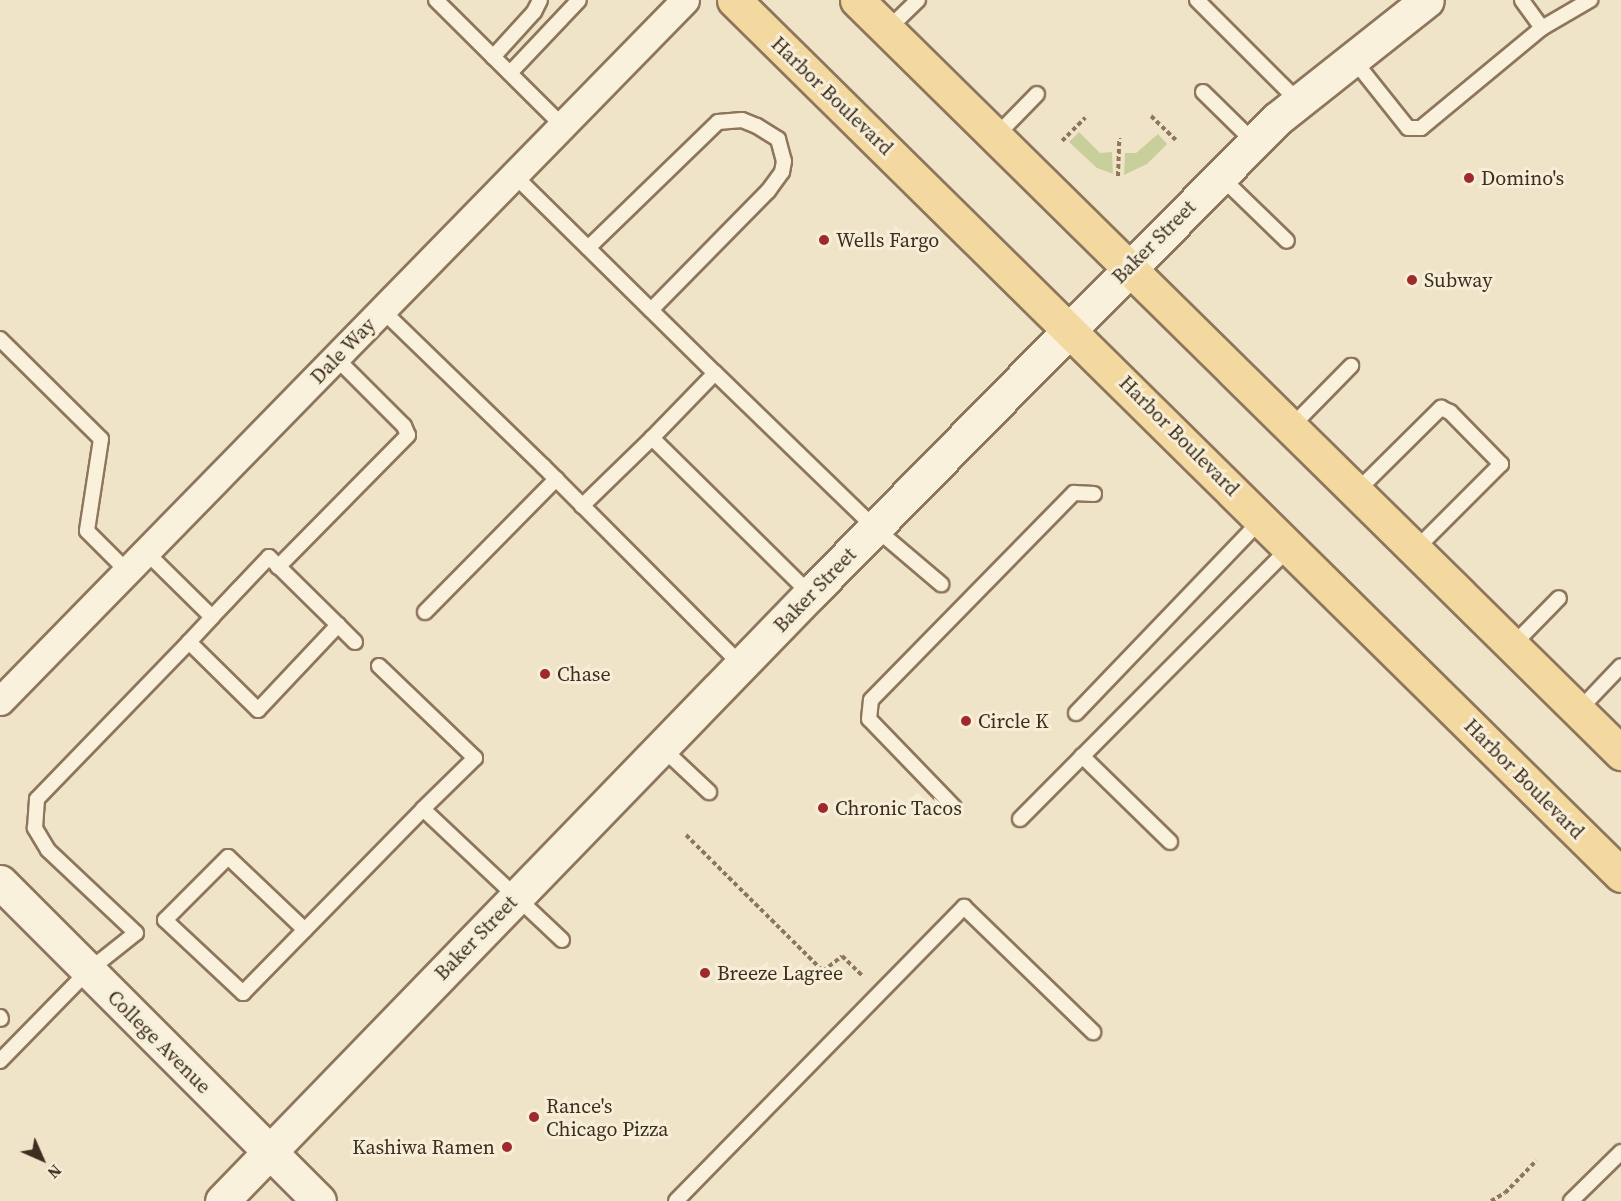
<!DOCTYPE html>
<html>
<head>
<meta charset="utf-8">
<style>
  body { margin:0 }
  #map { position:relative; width:1621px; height:1201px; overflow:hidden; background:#f0e4c8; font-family:"Source Serif 4",serif }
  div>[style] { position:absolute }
  .green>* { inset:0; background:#c9cf9b }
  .path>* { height:4px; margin-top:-2px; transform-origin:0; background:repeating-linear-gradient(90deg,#8d765c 0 4.5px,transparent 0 7.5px) }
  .roads { filter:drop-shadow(2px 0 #8d765c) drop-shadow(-2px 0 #8d765c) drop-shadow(0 2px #8d765c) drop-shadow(0 -2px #8d765c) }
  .lane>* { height:14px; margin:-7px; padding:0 7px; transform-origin:7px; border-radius:7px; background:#faf1dc }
  .street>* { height:27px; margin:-13.5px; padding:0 13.5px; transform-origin:13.5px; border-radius:13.5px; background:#faf1dc }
  .secondary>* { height:33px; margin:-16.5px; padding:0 16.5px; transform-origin:16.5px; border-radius:16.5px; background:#faf1dc }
  .primary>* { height:33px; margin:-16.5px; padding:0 16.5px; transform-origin:16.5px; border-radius:16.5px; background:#f3d9a0 }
  .dots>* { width:16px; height:16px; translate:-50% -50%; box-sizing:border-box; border:3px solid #f7eed8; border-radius:50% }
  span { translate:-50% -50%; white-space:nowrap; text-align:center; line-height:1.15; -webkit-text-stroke:6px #f7eed8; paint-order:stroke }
  .street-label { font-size:20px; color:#3d2e20 }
  .poi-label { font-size:20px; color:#3d2e20 }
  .left { translate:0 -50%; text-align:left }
  .right { translate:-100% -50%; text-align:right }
  .north { position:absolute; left:12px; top:1129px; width:60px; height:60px; -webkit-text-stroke:4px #f7eed8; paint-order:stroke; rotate:135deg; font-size:16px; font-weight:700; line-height:24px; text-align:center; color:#3d2e20 }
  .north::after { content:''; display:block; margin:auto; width:21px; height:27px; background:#3d2e20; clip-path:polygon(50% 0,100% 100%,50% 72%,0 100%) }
</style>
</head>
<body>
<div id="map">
  <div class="green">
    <i style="clip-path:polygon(1079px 132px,1100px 153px,1112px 152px,1113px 174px,1097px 168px,1069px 142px)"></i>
    <i style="clip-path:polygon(1158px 134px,1167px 144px,1147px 164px,1124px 175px,1125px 153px,1136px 153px)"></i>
  </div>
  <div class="path">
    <i style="left:1151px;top:116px;width:36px;rotate:44deg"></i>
    <i style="left:1062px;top:141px;width:33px;rotate:-45deg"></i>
    <i style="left:1118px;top:176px;width:38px;rotate:-88deg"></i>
    <i style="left:686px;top:835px;width:193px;rotate:44.8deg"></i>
    <i style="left:823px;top:971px;width:24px;rotate:-38deg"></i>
    <i style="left:842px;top:956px;width:30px;rotate:44deg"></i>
    <i style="left:1491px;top:1201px;width:16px;rotate:-30deg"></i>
    <i style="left:1505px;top:1193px;width:45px;rotate:-45.9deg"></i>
  </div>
  <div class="roads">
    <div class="lane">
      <i style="left:436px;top:0;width:177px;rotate:44.8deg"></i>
      <i style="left:1197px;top:0;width:144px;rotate:45deg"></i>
      <i style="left:1542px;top:28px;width:56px;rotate:-30.3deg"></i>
      <i style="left:887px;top:30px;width:43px;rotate:-44.1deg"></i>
      <i style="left:493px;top:57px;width:61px;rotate:-47.7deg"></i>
      <i style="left:534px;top:12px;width:13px;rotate:-63deg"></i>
      <i style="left:1353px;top:59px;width:88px;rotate:51.4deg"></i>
      <i style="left:1408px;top:128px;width:13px"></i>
      <i style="left:1421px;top:128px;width:157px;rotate:-39.6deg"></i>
      <i style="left:1542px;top:28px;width:34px;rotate:-126deg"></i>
      <i style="left:510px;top:73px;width:100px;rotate:-46.6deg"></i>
      <i style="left:1203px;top:92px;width:71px;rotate:44.4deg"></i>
      <i style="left:995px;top:137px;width:60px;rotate:-45.7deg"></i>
      <i style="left:514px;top:175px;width:282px;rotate:44.6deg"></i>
      <i style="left:715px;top:373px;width:91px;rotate:134.1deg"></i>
      <i style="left:652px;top:438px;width:222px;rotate:44.6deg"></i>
      <i style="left:1220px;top:176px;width:93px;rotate:44.1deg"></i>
      <i style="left:588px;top:248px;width:181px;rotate:-44.1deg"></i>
      <i style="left:718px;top:122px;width:24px;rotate:-5deg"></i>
      <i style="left:742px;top:120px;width:16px;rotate:22deg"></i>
      <i style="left:757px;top:126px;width:25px;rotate:32deg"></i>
      <i style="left:778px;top:139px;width:23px;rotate:75deg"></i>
      <i style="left:784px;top:161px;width:11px;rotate:100deg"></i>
      <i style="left:782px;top:172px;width:24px;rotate:126deg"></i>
      <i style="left:768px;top:191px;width:167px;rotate:134.5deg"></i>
      <i style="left:382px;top:310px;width:224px;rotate:44.1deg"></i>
      <i style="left:543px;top:466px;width:281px;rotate:45.1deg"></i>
      <i style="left:0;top:339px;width:142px;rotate:44.7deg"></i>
      <i style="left:101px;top:439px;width:93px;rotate:98.7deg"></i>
      <i style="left:87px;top:531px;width:57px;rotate:45deg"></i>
      <i style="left:715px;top:373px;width:223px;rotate:44.1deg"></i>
      <i style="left:875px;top:528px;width:87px;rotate:40.3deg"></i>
      <i style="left:1291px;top:427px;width:86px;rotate:-45.5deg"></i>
      <i style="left:1356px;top:492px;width:120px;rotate:-44.7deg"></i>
      <i style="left:1441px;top:408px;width:10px;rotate:24deg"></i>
      <i style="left:1450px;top:412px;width:73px;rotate:45.6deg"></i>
      <i style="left:1501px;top:464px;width:122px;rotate:135deg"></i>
      <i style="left:582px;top:506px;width:98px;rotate:-44.2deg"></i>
      <i style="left:278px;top:567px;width:185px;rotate:-45.4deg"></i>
      <i style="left:408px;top:435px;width:10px;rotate:-114deg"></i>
      <i style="left:404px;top:426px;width:96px;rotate:-135deg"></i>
      <i style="left:425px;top:612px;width:187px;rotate:-45.4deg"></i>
      <i style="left:338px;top:625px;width:24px;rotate:45deg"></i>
      <i style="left:189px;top:642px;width:34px;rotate:-47deg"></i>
      <i style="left:1512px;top:646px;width:67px;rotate:-45.6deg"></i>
      <i style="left:379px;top:666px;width:133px;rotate:43.8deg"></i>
      <i style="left:475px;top:758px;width:73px;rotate:135.6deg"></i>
      <i style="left:1578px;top:711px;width:62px;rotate:-46.3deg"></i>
      <i style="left:1076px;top:713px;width:267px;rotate:-46.2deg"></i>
      <i style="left:661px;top:747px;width:66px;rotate:43.2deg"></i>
      <i style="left:1082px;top:756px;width:123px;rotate:44.3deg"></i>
      <i style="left:954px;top:807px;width:122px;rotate:-134deg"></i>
      <i style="left:869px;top:719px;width:19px;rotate:-84deg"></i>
      <i style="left:871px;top:700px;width:290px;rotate:-45.6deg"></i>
      <i style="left:1074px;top:493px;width:20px;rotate:3deg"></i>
      <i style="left:1020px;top:819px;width:382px;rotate:-45.2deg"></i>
      <i style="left:305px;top:930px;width:106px;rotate:-136.5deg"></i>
      <i style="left:228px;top:857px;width:89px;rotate:135deg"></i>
      <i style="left:165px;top:920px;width:107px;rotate:43.1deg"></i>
      <i style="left:243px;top:993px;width:257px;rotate:-45.6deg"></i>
      <i style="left:423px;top:809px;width:191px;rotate:43.3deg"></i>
      <i style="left:0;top:1017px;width:2px;rotate:63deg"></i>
      <i style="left:0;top:1061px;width:126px;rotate:-45.6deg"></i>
      <i style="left:88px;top:971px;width:61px;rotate:-38.4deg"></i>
      <i style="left:136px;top:933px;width:121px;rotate:-136.7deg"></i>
      <i style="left:48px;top:850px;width:26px;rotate:-121deg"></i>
      <i style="left:35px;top:828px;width:29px;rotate:-86deg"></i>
      <i style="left:37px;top:799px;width:219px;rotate:-45.9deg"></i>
      <i style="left:189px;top:642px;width:97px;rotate:44.6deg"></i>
      <i style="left:258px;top:710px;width:117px;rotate:-46.7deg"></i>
      <i style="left:338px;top:625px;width:97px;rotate:-135.4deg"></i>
      <i style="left:269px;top:557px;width:83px;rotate:133.5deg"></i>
      <i style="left:212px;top:617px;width:93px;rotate:-135.4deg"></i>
      <i style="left:676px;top:1201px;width:412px;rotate:-45.6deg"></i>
      <i style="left:964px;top:907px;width:180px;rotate:44.1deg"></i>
      <i style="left:1571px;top:1201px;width:70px;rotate:-44.4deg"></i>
    </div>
    <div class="street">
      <i style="left:0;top:701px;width:980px;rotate:-45.66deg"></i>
    </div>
    <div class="secondary">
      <i style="left:0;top:882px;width:451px;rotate:45deg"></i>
      <i style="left:222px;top:1201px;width:845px;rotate:-45.91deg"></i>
      <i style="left:810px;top:594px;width:666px;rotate:-45.49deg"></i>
      <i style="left:1277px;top:119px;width:191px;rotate:-38.4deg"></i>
    </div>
    <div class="primary">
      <i style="left:734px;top:0;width:1246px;rotate:44.61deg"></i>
      <i style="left:857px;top:0;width:1073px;rotate:44.58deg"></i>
    </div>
  </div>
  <div class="dots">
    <i style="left:1469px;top:178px;background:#9e2a2b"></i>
    <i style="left:824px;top:240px;background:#9e2a2b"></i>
    <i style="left:1412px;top:280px;background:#9e2a2b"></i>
    <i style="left:545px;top:674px;background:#9e2a2b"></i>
    <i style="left:966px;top:721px;background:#9e2a2b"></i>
    <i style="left:823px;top:808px;background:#9e2a2b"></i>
    <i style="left:705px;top:973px;background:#9e2a2b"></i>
    <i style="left:534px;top:1117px;background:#9e2a2b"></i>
    <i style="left:507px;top:1147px;background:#9e2a2b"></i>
  </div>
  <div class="street-label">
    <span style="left:832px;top:96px;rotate:44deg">Harbor Boulevard</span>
    <span style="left:1154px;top:242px;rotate:-45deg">Baker Street</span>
    <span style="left:343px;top:351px;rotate:-46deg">Dale Way</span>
    <span style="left:1179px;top:436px;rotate:45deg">Harbor Boulevard</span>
    <span style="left:815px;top:590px;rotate:-46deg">Baker Street</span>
    <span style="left:1524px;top:779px;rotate:45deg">Harbor Boulevard</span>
    <span style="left:476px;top:938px;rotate:-46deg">Baker Street</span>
    <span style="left:159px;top:1042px;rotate:45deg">College Avenue</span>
  </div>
  <div class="poi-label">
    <span class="left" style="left:1481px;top:178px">Domino's</span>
    <span class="left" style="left:836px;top:240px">Wells Fargo</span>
    <span class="left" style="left:1424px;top:280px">Subway</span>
    <span class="left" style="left:557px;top:674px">Chase</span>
    <span class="left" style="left:978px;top:721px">Circle K</span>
    <span class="left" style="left:835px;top:808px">Chronic Tacos</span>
    <span class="left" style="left:717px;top:973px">Breeze Lagree</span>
    <span class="left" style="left:546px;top:1118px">Rance's<br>Chicago Pizza</span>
    <span class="right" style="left:495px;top:1147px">Kashiwa Ramen</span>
  </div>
  <div class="north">N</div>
</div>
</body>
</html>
